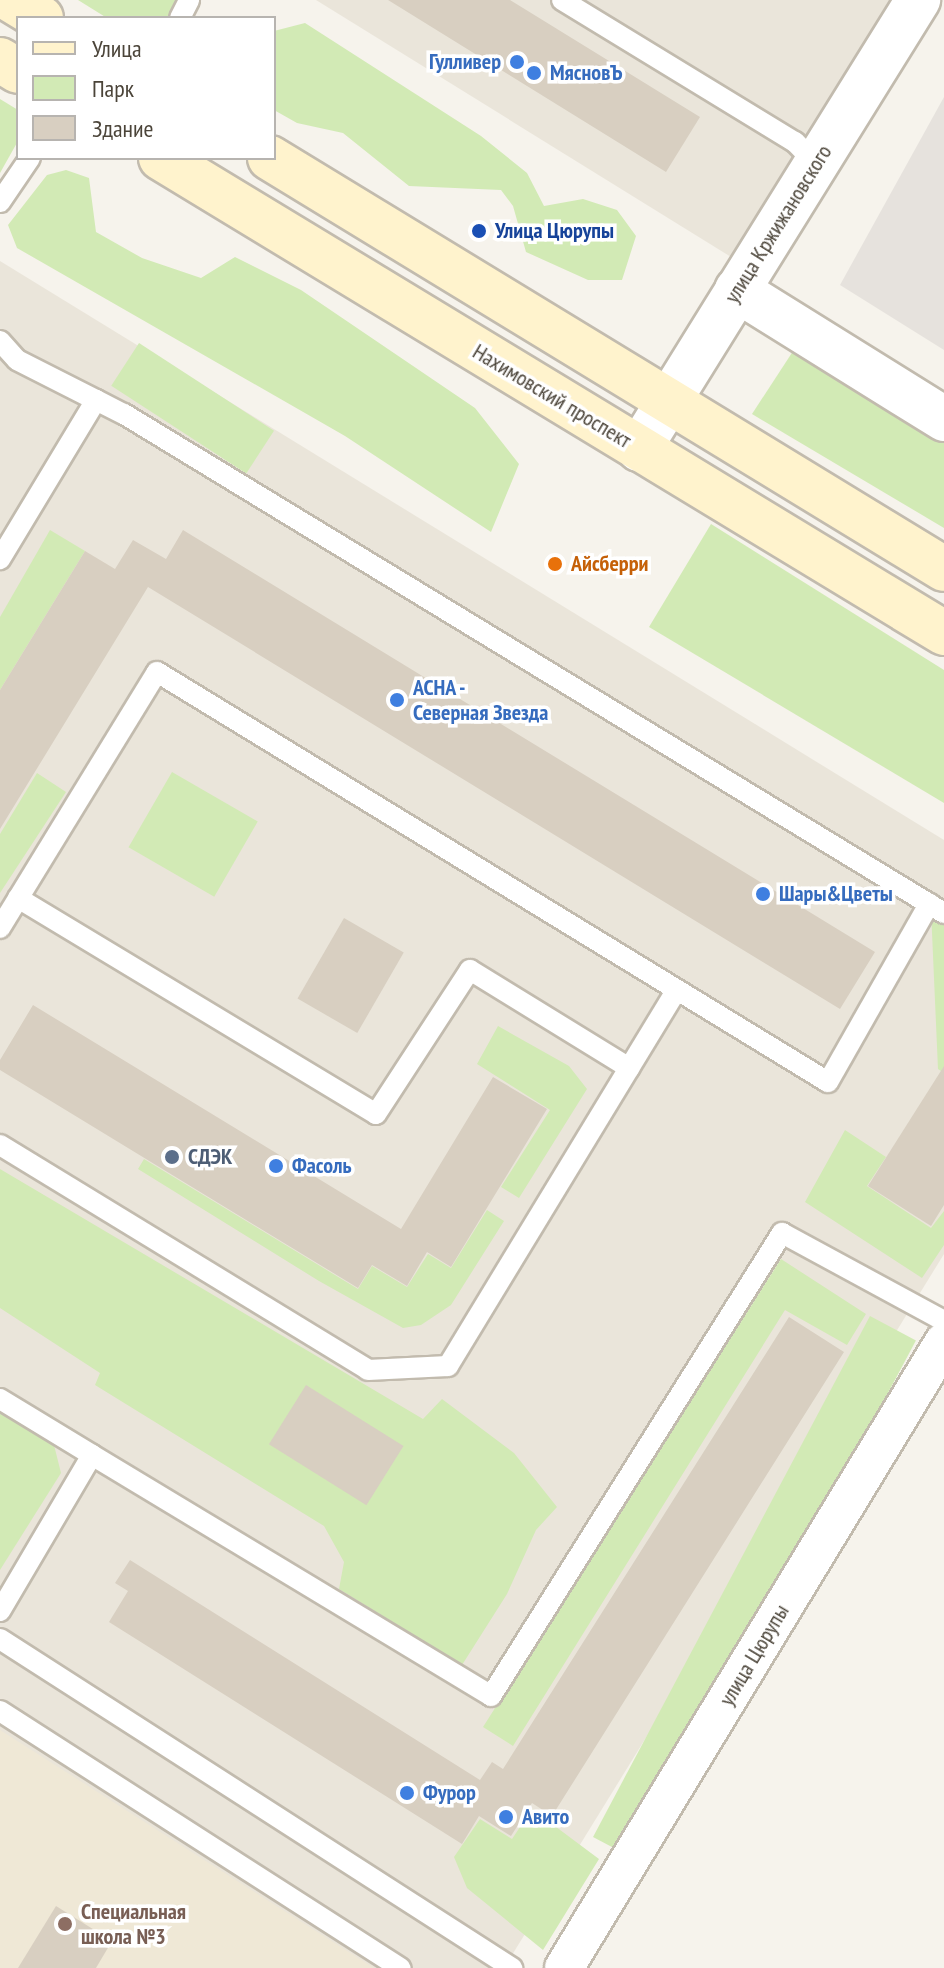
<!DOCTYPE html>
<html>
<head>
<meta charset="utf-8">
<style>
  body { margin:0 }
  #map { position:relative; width:944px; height:1968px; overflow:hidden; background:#f6f3ec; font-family:"PT Sans Narrow",sans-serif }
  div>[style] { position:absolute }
  .residential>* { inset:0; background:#eae5da }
  .industrial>* { inset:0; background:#e6e2dd }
  .education>* { inset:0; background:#efe8d6 }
  .green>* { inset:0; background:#d2eab5; transform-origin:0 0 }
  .building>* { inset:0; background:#d8cfc1; transform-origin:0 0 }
  .roads { filter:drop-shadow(2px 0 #c2bbae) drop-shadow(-2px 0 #c2bbae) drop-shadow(0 2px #c2bbae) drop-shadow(0 -2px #c2bbae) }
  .service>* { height:20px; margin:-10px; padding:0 10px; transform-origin:10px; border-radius:10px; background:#fff }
  .minor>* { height:38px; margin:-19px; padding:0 19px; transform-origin:19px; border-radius:19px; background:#fff }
  .tertiary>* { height:44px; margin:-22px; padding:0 22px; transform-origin:22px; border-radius:22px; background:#fff }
  .secondary>* { height:44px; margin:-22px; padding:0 22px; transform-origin:22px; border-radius:22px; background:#fff3cd }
  .dots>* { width:22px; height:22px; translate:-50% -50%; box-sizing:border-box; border:4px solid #fff; border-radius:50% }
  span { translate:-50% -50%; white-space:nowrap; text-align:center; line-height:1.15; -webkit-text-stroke:7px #fff; paint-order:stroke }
  .shop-label { font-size:22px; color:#366cbe; font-weight:700 }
  .right { translate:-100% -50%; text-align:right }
  .left { translate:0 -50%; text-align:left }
  .street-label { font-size:22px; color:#4b4439 }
  .transit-label { font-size:22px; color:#164399; font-weight:700 }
  .food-label { font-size:22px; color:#c56008; font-weight:700 }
  .service-label { font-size:22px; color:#4e5e75; font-weight:700 }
  .education-label { font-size:22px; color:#785e54; font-weight:700 }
  .legend { position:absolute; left:16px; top:16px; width:260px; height:144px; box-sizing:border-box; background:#fff; border:2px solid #b7b4b0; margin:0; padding:10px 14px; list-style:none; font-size:24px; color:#4b4439 }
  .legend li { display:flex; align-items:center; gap:16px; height:40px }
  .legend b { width:40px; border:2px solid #b7b4b0 }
</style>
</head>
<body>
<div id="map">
  <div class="residential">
    <i style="clip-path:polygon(316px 0,899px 0,744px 265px)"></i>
    <i style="clip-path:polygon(0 261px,944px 840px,944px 1254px,504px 1968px,0 1968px)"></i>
  </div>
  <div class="industrial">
    <i style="clip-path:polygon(944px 97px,944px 350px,840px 285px)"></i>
  </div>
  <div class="education">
    <i style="clip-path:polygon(0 1730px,374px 1968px,0 1968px)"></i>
  </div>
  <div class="green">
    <i style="clip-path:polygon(78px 0,181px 0,172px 18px,107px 18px)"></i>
    <i style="clip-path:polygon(305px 23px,481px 136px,527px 173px,544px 206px,583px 199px,617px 210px,636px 236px,622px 280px,588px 280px,526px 252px,513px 206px,501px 190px,409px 186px,343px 133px,297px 123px,274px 110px,274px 31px)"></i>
    <i style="clip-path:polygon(0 99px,18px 110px,18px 141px,0 173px)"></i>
    <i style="clip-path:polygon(66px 170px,89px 178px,96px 232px,142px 258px,201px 278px,235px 257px,301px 290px,475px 408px,519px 464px,491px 532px,345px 436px,17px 248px,8px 225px,47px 175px)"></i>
    <i style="clip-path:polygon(799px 342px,944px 435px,944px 528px,752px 414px)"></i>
    <i style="left:139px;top:343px;width:161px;height:51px;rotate:33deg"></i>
    <i style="clip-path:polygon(711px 524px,944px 670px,944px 803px,649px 627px)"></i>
    <i style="clip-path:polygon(50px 530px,85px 551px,0 690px,0 617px)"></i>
    <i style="left:172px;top:772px;width:99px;height:87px;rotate:30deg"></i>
    <i style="clip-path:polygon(37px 773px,66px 792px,0 893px,0 834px)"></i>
    <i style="clip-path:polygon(931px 910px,944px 918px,944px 1073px,938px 1069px)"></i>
    <i style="clip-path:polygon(498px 1026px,569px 1066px,587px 1089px,519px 1198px,501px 1187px,550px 1110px,477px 1064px)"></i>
    <i style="clip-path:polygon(845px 1130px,886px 1157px,867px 1186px,931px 1228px,944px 1211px,944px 1245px,922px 1278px,805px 1202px)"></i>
    <i style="clip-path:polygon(144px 1159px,358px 1289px,372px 1266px,407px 1287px,428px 1254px,451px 1268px,487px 1210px,504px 1221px,451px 1305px,421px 1325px,403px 1328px,319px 1281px,138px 1169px)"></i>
    <i style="clip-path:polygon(0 1169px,423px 1419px,442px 1399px,514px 1453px,557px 1507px,536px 1530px,507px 1594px,462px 1665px,339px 1589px,344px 1562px,324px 1526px,95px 1385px,100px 1373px,0 1308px)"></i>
    <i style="clip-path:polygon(781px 1259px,866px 1314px,847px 1345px,785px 1310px,513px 1746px,483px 1727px)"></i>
    <i style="left:870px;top:1316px;width:52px;height:590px;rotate:28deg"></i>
    <i style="clip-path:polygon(0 1408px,53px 1441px,61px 1473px,0 1570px)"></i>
    <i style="clip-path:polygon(532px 1809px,599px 1859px,543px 1950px,467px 1888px,454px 1857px,480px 1819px,512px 1839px)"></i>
  </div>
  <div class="building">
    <i style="clip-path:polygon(388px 0,510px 0,700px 117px,666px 172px)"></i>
    <i style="clip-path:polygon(183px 530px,875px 952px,840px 1009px,148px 587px,0 829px,0 690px,85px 551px,115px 569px,133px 540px,166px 559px)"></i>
    <i style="left:344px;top:918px;width:69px;height:93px;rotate:30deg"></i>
    <i style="clip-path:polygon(33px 1005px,401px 1229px,493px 1077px,547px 1109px,451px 1267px,427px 1252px,407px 1286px,372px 1265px,358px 1288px,0 1070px,0 1060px)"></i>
    <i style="clip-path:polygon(944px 1066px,944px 1205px,931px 1226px,868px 1186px)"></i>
    <i style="clip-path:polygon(789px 1317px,844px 1352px,552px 1816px,532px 1803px,511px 1836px,479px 1816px,462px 1844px,109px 1622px,128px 1591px,115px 1583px,130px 1560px,480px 1780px,492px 1762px,503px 1769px)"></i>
    <i style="left:306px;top:1385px;width:115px;height:70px;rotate:32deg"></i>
    <i style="clip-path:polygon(56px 1906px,112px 1941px,96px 1968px,18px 1968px)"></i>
  </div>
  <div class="roads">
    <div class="service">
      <i style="left:562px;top:0;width:273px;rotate:31.4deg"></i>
      <i style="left:795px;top:142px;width:30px;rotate:46deg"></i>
      <i style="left:180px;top:18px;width:20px;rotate:-63deg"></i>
      <i style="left:0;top:202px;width:53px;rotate:-55.7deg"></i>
      <i style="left:0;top:341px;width:25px;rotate:48deg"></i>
      <i style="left:17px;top:360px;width:89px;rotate:26.9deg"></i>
      <i style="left:96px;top:400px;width:186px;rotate:121.1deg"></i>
      <i style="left:96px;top:400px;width:31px;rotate:27deg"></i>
      <i style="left:124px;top:414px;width:960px;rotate:31.32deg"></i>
      <i style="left:18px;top:898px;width:418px;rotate:31.1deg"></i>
      <i style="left:376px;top:1114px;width:172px;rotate:-56.9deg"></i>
      <i style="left:470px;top:970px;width:187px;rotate:31.6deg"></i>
      <i style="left:0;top:928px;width:300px;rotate:-58.5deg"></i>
      <i style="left:157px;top:672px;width:786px;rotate:31.43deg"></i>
      <i style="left:828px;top:1082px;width:205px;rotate:-60.4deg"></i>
      <i style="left:0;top:1145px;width:431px;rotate:31.4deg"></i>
      <i style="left:368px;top:1370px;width:80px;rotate:-2.9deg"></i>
      <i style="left:448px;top:1366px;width:440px;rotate:-58.7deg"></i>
      <i style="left:0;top:1399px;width:108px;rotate:31.3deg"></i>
      <i style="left:92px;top:1455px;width:181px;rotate:120.5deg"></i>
      <i style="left:92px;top:1455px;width:466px;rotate:31.1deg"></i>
      <i style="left:491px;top:1696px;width:547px;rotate:-57.85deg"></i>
      <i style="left:782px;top:1233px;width:184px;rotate:28.5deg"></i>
      <i style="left:0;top:1639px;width:609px;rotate:32.72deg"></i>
      <i style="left:0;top:1711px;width:476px;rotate:32.7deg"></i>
    </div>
    <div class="minor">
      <i style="left:564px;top:1968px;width:732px;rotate:-58.74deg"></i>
    </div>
    <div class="tertiary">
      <i style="left:737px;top:290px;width:244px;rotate:31.9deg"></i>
      <i style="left:639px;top:449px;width:529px;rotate:-58.14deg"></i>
    </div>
    <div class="secondary">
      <i style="left:11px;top:0;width:35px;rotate:31deg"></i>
      <i style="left:0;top:60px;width:21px;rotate:31deg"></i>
      <i style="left:161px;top:158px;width:916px;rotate:31.24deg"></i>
      <i style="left:270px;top:158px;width:789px;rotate:31.37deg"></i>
    </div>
  </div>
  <div class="dots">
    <i style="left:517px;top:62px;background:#3f7fe0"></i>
    <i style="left:534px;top:73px;background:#3f7fe0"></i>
    <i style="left:479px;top:231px;background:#1a4fb4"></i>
    <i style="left:555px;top:564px;background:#e8710a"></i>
    <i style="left:397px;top:700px;background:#3f7fe0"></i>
    <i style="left:763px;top:894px;background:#3f7fe0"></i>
    <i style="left:172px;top:1157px;background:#5c6f8a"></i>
    <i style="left:276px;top:1166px;background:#3f7fe0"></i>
    <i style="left:407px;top:1793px;background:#3f7fe0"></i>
    <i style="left:506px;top:1817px;background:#3f7fe0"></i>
    <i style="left:65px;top:1924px;background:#8d6e63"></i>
  </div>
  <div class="shop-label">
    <span class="right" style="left:501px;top:62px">Гулливер</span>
    <span class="left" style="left:550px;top:73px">МясновЪ</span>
    <span class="left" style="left:413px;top:700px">АСНА -<br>Северная Звезда</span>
    <span class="left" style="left:779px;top:894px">Шары&amp;Цветы</span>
    <span class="left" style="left:292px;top:1166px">Фасоль</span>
    <span class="left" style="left:423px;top:1793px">Фурор</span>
    <span class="left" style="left:522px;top:1817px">Авито</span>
  </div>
  <div class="street-label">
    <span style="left:778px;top:224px;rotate:-58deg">улица Кржижановского</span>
    <span style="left:552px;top:396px;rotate:31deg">Нахимовский проспект</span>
    <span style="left:754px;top:1655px;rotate:-59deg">улица Цюрупы</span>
  </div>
  <div class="transit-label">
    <span class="left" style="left:495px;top:231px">Улица Цюрупы</span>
  </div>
  <div class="food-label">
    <span class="left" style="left:571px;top:564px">Айсберри</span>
  </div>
  <div class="service-label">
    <span class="left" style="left:188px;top:1157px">СДЭК</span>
  </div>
  <div class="education-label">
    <span class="left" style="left:81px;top:1924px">Специальная<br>школа №3</span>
  </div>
  <ul class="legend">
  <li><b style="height:10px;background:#fff3cd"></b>Улица</li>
  <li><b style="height:22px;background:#d2eab5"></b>Парк</li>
  <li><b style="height:22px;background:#d8cfc1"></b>Здание</li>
  </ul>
</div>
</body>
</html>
